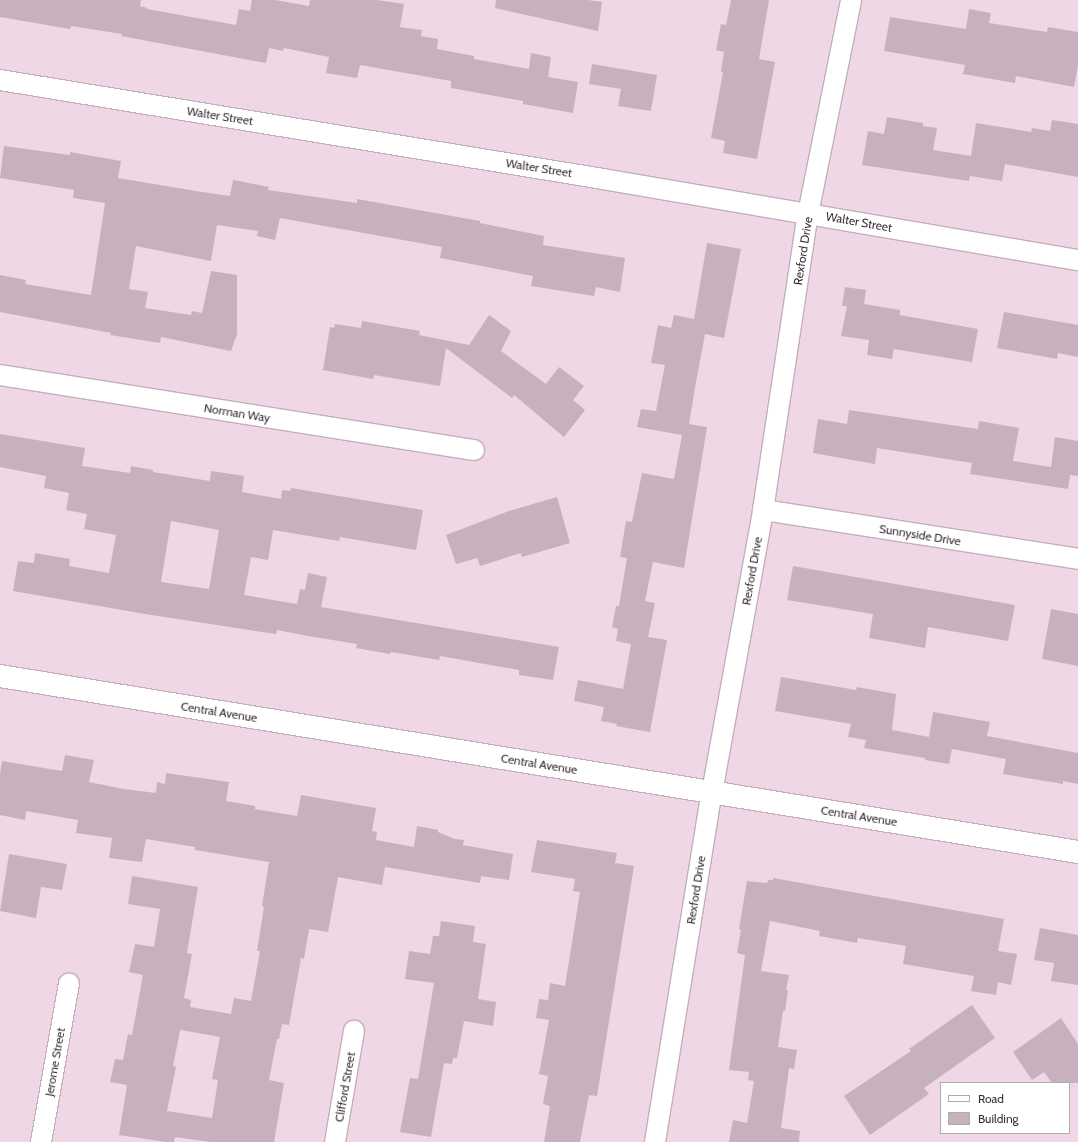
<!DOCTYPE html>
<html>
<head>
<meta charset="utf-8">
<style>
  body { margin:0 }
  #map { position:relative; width:1078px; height:1142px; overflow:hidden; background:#efd7e6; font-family:Cabin,sans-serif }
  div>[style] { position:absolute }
  .building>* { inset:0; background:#c8b1bf }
  .roads { filter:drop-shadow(1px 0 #c4aebc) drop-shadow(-1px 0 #c4aebc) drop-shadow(0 1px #c4aebc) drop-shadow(0 -1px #c4aebc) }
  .minor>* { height:20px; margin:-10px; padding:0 10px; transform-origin:10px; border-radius:10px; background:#fff }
  .secondary>* { height:22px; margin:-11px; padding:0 11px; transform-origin:11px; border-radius:11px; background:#fff }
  span { translate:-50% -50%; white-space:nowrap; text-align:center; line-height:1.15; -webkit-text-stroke:3px #fff; paint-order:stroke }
  .street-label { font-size:12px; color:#382f35 }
  .legend { position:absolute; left:940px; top:1082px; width:130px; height:52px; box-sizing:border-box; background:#fff; border:1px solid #afacae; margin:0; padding:5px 7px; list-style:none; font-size:12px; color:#382f35 }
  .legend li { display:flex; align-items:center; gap:8px; height:20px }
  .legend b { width:20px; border:1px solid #afacae }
</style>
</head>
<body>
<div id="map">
  <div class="building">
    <i style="clip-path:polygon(0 0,141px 0,140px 6px,147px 8px,147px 9px,236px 25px,239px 9px,250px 11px,252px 0,275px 0,309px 6px,310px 0,377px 0,404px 4px,400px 27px,422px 30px,421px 36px,438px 39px,437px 49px,474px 56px,474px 59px,529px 69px,531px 53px,551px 57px,548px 77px,578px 82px,573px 113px,523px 104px,523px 101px,451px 88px,451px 81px,360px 65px,357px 78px,326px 73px,329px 57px,284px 48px,283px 51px,269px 48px,266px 63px,121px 36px,122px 34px,71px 26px,70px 29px,0 17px)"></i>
    <i style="clip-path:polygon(496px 0,588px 0,602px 2px,598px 31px,495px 8px)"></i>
    <i style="clip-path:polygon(731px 0,769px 0,759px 59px,775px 62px,757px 159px,723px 153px,725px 141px,711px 138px,723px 72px,721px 72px,724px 52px,716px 50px,721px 24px,726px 25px)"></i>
    <i style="clip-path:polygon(969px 9px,991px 13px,989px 23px,1047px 32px,1048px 27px,1078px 32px,1078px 65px,1074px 87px,1016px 76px,1015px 83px,963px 74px,965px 65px,884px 51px,890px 17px,966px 29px)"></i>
    <i style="clip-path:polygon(592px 64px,657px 75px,651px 111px,618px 106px,621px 89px,589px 84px)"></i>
    <i style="clip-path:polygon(887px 117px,923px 123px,923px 126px,937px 128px,933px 150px,971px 156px,976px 123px,1031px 132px,1032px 128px,1050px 131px,1052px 120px,1078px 124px,1078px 177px,1005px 164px,1002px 181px,970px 176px,969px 181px,862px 165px,868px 131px,884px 134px)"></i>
    <i style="clip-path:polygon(4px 146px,70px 155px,70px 152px,121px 161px,118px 178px,202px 192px,230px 196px,233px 180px,269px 187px,268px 190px,357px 203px,357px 199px,480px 221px,480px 223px,544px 236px,543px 245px,625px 258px,620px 292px,596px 287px,594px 296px,531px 286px,533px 276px,440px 258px,442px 247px,280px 218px,275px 240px,257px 236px,258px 231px,217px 225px,211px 261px,136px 246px,129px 289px,148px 292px,145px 308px,191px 315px,192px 311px,202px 313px,211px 271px,237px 275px,237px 334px,231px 351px,161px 337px,160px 343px,110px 335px,111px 333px,0 312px,0 275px,26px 280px,25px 284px,91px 295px,105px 203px,73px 198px,74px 190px,0 178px)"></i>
    <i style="clip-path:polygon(707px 243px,741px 249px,724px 338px,705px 334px,696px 382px,689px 424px,707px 427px,684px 568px,653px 562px,645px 601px,655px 603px,648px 637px,667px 640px,650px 732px,616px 726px,617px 724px,601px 721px,604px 707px,574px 701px,578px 680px,623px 689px,631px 644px,616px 641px,618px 629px,612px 627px,616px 606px,619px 606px,627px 558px,620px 557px,626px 521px,632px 522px,642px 473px,674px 479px,682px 435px,637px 427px,641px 409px,656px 411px,665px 365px,651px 363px,658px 325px,671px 328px,674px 315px,694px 319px)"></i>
    <i style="clip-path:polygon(845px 287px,866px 290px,864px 304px,900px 310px,900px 315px,978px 329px,972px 362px,894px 349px,892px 359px,867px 355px,869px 340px,841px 336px,847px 306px,842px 306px)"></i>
    <i style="clip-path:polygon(1004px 312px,1078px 325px,1078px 357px,1058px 353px,1057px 359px,997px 348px)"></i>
    <i style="clip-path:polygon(489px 315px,511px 331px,501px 351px,546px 384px,559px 367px,584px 386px,573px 400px,585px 410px,564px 437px,514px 395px,512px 398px,446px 348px,440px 386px,374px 375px,373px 379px,323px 370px,330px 327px,334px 328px,335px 324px,361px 328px,362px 321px,420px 331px,419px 335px,469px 345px)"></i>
    <i style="clip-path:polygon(849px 410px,978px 429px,979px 421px,1019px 428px,1013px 461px,1051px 467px,1055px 437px,1078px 441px,1078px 476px,1070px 475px,1068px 489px,970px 474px,972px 463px,877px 448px,875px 464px,813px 453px,818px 419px,847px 424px)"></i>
    <i style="clip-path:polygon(evenodd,0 434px,85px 448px,82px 466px,130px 473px,131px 466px,153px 470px,153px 472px,210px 481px,211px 471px,244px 476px,242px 492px,281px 499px,282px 490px,290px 491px,291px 488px,423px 510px,416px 550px,340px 537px,339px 541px,273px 530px,268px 560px,251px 557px,244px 595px,297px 604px,300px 589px,305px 590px,308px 573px,327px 577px,321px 607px,559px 647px,553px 680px,519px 675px,519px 670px,440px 656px,439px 660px,391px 652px,390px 654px,356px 648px,357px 644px,308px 636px,277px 630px,276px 634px,145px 614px,13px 591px,18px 561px,34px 563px,35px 553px,70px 559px,69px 566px,109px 573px,116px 535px,84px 529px,87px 514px,66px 510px,69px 493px,44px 488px,46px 476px,0 467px,0 434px,171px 521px,219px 530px,209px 589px,161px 582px,171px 521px)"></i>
    <i style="clip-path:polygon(557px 497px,570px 543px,522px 557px,521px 553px,480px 566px,477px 558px,456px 564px,446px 535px,509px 511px)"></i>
    <i style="clip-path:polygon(793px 566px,1015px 605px,1008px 641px,928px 627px,925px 648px,869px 638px,873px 614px,787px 600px)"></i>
    <i style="clip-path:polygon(1051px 609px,1078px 614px,1078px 666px,1042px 659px)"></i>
    <i style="clip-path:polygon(781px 677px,856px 690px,857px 687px,896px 694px,892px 730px,929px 737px,933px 712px,990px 722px,987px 736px,1078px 753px,1078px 784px,1063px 781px,1063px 784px,1003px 774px,1006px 759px,952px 749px,949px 764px,925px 760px,925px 758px,864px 748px,866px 740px,848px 737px,851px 724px,775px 711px)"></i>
    <i style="clip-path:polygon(evenodd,65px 755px,94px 760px,89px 782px,124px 789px,156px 793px,157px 782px,165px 784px,166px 773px,229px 782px,226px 801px,255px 806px,255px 809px,297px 816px,301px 795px,376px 808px,372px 831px,377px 832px,376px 840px,414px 847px,417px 826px,438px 830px,438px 832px,455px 839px,464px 840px,463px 845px,513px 854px,509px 880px,481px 876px,480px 883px,385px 867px,382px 885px,338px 877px,328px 932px,309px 929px,304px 959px,301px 958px,289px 1025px,282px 1024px,279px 1039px,277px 1039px,269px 1080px,284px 1083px,274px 1142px,211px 1142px,175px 1137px,174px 1142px,166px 1142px,119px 1135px,127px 1085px,110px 1082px,115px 1059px,123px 1060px,128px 1034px,132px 1035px,143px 975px,129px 972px,135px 944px,154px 947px,160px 909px,128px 904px,132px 876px,198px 887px,187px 953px,192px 954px,184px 998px,191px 1000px,190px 1007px,231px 1014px,234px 998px,251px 1001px,260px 951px,257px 951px,264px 907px,262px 906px,269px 862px,195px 850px,195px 847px,146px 839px,142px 862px,109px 858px,112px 838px,76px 833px,78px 820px,26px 811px,25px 820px,0 815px,0 774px,2px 761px,62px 771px,65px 755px,181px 1030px,220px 1037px,212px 1079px,218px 1080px,212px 1118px,167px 1111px,176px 1067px,173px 1066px,180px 1031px,181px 1030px)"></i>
    <i style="clip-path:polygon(537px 840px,617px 853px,615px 863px,634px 866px,597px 1096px,589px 1095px,580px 1142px,544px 1142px,550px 1106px,543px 1104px,548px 1076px,539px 1074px,549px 1020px,536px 1018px,539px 999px,548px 1000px,550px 983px,565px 986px,580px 892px,573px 891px,575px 879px,531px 872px)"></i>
    <i style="clip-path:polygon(9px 854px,67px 864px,62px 890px,41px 887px,36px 918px,0 911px)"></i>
    <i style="clip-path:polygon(773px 878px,1004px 919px,998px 951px,1017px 954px,1011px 985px,998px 982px,996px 995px,971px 991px,974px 976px,903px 964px,906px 946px,858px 938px,857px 943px,819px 936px,820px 931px,770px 921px,761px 971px,789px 975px,786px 990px,788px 990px,785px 1011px,783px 1011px,778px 1047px,797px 1050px,794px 1069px,789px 1068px,781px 1128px,800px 1131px,799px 1142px,729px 1142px,733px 1120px,747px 1123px,754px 1081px,748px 1080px,749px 1072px,729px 1070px,745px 955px,737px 953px,741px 930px,739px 929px,747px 881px,767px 883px,768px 880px,773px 880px)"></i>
    <i style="clip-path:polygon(441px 921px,475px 926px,473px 942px,486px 944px,478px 999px,496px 1002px,493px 1026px,464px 1021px,457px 1058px,453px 1058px,452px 1064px,444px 1063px,431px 1137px,400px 1132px,410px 1078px,418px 1079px,434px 983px,405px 979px,409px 951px,430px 954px,433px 936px,439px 936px)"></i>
    <i style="clip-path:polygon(1040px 928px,1078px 935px,1078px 985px,1051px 981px,1054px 963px,1034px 960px)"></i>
    <i style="clip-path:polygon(972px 1005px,995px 1038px,924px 1088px,929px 1094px,870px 1135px,844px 1096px,911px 1051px,909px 1049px)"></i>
    <i style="clip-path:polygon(1061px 1018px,1078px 1044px,1078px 1083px,1052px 1083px,1044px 1072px,1032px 1080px,1013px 1052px)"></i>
  </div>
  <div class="roads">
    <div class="minor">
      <i style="left:0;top:80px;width:611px;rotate:9.32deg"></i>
      <i style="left:603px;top:179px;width:482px;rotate:9.7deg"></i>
      <i style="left:0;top:375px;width:480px;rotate:9deg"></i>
      <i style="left:763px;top:510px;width:319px;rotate:8.8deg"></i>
      <i style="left:41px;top:1142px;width:161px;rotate:-80deg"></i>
      <i style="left:335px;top:1142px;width:113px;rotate:-80.3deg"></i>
      <i style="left:655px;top:1142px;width:355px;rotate:-80.8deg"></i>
      <i style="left:712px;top:792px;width:287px;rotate:-79.7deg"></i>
      <i style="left:763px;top:510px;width:299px;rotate:-81.4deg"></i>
      <i style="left:808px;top:214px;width:218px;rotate:-78.6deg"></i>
    </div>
    <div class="secondary">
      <i style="left:0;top:676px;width:1092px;rotate:9.27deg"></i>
    </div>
  </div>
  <div class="street-label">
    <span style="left:220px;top:116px;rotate:9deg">Walter Street</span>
    <span style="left:539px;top:168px;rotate:9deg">Walter Street</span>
    <span style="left:859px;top:222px;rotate:10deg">Walter Street</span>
    <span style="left:803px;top:251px;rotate:-81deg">Rexford Drive</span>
    <span style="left:237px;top:413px;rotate:9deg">Norman Way</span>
    <span style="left:920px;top:535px;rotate:9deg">Sunnyside Drive</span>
    <span style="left:752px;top:571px;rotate:-80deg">Rexford Drive</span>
    <span style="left:219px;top:712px;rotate:9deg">Central Avenue</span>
    <span style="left:539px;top:764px;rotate:9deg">Central Avenue</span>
    <span style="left:859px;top:816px;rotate:9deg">Central Avenue</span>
    <span style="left:696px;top:890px;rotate:-81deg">Rexford Drive</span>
    <span style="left:55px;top:1062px;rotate:-80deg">Jerome Street</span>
    <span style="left:345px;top:1087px;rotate:-80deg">Clifford Street</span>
  </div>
  <ul class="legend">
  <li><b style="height:5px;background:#fff"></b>Road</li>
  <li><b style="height:11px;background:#c8b1bf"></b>Building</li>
  </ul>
</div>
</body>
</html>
